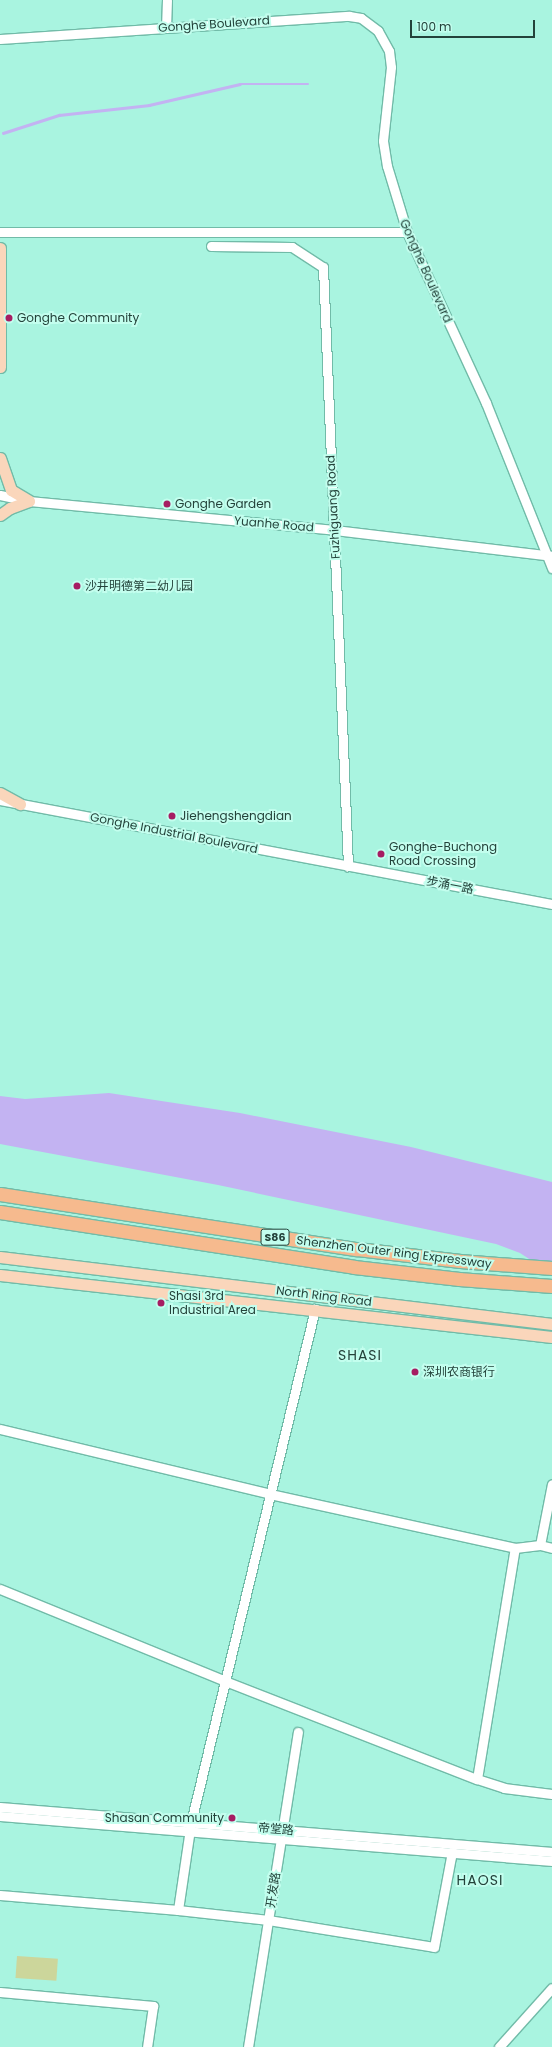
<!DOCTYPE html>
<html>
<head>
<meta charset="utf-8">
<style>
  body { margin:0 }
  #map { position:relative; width:552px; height:2047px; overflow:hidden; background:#a9f4e0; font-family:Poppins,"Noto Sans SC",sans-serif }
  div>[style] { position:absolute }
  .green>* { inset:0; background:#ccd69b; transform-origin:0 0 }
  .water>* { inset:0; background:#c3b3f2 }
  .stream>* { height:2.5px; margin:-1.25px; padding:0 1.25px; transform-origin:1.25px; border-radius:1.25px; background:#c3b3f2 }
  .roads { filter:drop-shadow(1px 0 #71bba8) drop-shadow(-1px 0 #71bba8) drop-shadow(0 1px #71bba8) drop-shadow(0 -1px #71bba8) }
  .minor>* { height:9px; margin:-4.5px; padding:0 4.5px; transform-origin:4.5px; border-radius:4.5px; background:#fff }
  .major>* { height:11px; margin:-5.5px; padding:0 5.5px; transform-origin:5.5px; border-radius:5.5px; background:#fad6bb }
  .highway>* { height:13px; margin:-6.5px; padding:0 6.5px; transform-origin:6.5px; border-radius:6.5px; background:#f6ba8e }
  .dots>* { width:11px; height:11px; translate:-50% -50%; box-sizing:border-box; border:2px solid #c3feee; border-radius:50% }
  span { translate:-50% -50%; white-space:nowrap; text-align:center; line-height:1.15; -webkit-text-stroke:4px #c3feee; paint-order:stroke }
  .shield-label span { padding:1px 3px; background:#c3feee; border:1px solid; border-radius:3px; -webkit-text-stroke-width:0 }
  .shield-label { font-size:11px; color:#23423a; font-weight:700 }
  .street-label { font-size:12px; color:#23423a }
  .poi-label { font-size:12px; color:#23423a }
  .left { translate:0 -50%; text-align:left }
  .right { translate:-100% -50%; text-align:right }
  .quarter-label { font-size:14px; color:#23423a; letter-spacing:1px }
  .scale { position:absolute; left:410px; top:20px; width:125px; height:18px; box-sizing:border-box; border:2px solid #23423a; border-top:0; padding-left:5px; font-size:12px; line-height:14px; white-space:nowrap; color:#23423a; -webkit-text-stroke:3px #c3feee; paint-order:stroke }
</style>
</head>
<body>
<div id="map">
  <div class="green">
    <i style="left:17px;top:1956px;width:41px;height:22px;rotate:4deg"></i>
  </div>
  <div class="water">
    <i style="clip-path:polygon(109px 1093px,240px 1113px,411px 1147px,552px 1182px,552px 1274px,520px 1253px,496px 1244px,218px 1185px,0 1144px,0 1096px,25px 1099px)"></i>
  </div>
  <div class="stream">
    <i style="left:3px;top:133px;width:59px;rotate:-17.8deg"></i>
    <i style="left:59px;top:115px;width:91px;rotate:-6.3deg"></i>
    <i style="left:149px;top:105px;width:93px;rotate:-13deg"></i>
    <i style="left:240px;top:84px;width:68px"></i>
  </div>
  <div class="roads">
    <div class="minor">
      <i style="left:166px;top:28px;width:28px;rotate:-88deg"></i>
      <i style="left:0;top:39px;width:350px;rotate:-3.8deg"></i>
      <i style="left:349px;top:16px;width:12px;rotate:9deg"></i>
      <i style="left:361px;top:18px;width:21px;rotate:37deg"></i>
      <i style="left:378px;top:31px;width:23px;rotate:61deg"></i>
      <i style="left:389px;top:51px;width:16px;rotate:83deg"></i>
      <i style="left:391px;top:67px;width:74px;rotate:96.2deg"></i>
      <i style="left:383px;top:141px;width:25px;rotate:81deg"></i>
      <i style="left:387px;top:166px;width:69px;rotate:73.1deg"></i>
      <i style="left:407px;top:232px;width:188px;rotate:65.2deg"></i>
      <i style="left:486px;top:403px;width:178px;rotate:68.2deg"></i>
      <i style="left:0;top:232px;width:407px"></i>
      <i style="left:211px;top:246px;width:81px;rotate:0.7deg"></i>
      <i style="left:292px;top:247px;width:37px;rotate:33deg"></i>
      <i style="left:323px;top:267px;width:600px;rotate:87.61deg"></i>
      <i style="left:0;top:495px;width:30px;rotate:12deg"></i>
      <i style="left:29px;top:501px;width:307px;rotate:5.4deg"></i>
      <i style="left:335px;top:530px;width:219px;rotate:6.8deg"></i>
      <i style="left:0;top:800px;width:562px;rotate:10.67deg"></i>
      <i style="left:0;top:1429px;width:278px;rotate:13.5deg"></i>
      <i style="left:270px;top:1494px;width:251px;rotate:12.4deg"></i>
      <i style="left:515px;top:1548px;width:25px;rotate:-7deg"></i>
      <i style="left:540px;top:1545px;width:12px;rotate:14deg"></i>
      <i style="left:540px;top:1545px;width:62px;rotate:-78.9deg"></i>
      <i style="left:0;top:1589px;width:243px;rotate:22.2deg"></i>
      <i style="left:225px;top:1681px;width:270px;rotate:21.3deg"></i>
      <i style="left:477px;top:1779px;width:234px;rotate:-80.7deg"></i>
      <i style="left:477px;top:1779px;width:28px;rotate:18deg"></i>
      <i style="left:504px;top:1788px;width:48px;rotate:7.1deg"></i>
      <i style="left:0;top:1807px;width:554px;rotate:4.66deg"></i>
      <i style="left:0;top:1816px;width:554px;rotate:4.66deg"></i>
      <i style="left:0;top:1895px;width:179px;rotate:4.8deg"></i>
      <i style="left:178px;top:1910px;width:91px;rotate:6.3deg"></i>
      <i style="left:268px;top:1920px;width:168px;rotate:9.2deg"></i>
      <i style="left:434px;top:1947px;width:97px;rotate:-79.3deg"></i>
      <i style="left:178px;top:1910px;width:89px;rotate:-81.6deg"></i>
      <i style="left:191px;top:1822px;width:528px;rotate:-76.41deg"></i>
      <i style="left:0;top:1992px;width:154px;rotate:5.2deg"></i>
      <i style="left:153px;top:2006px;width:41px;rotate:98.3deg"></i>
      <i style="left:248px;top:2047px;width:319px;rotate:-81deg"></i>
      <i style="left:499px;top:2047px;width:79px;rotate:-48.1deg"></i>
    </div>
    <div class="major">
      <i style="left:0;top:248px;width:119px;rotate:90deg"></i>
      <i style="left:0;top:458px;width:34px;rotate:71deg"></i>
      <i style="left:11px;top:490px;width:21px;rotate:31deg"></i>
      <i style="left:0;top:515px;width:12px;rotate:-35deg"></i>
      <i style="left:10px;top:508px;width:20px;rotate:-20deg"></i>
      <i style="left:0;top:793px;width:23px;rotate:29deg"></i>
      <i style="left:0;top:1257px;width:556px;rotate:6.92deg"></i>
      <i style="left:0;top:1275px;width:555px;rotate:6.41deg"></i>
    </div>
    <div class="highway">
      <i style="left:0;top:1194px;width:361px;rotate:8.8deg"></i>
      <i style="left:357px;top:1249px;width:104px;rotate:6.6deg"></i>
      <i style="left:460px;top:1261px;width:92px;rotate:4.4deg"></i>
      <i style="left:0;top:1212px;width:358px;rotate:8.8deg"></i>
      <i style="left:354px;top:1267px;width:106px;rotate:6.5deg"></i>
      <i style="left:459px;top:1279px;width:93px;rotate:4.3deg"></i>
    </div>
  </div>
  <div class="dots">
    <i style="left:9px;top:318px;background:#a61c62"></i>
    <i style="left:167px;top:504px;background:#a61c62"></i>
    <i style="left:77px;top:586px;background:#a61c62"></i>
    <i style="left:172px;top:816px;background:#a61c62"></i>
    <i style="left:381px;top:854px;background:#a61c62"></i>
    <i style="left:161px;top:1303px;background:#a61c62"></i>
    <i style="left:415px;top:1372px;background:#a61c62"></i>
    <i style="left:232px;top:1818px;background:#a61c62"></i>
  </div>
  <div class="shield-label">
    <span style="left:275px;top:1237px">S86</span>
  </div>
  <div class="street-label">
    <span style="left:214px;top:24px;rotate:-4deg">Gonghe Boulevard</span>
    <span style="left:426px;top:271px;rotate:66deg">Gonghe Boulevard</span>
    <span style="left:333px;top:507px;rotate:-93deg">Fuzhiguang Road</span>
    <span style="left:274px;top:524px;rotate:5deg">Yuanhe Road</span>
    <span style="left:174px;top:833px;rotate:11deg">Gonghe Industrial Boulevard</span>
    <span style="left:450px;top:885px;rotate:11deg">步涌一路</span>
    <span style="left:394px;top:1252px;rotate:7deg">Shenzhen Outer Ring Expressway</span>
    <span style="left:324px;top:1296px;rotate:7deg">North Ring Road</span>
    <span style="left:276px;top:1829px;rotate:5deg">帝堂路</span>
    <span style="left:273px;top:1890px;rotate:-81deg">开发路</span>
  </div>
  <div class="poi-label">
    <span class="left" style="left:17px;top:318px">Gonghe Community</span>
    <span class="left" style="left:175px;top:504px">Gonghe Garden</span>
    <span class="left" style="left:85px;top:586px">沙井明德第二幼儿园</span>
    <span class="left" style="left:180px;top:816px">Jiehengshengdian</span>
    <span class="left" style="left:389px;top:854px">Gonghe-Buchong<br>Road Crossing</span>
    <span class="left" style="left:169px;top:1303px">Shasi 3rd<br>Industrial Area</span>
    <span class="left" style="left:423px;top:1372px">深圳农商银行</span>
    <span class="right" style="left:224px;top:1818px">Shasan Community</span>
  </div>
  <div class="quarter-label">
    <span style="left:360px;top:1355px">SHASI</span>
    <span style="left:480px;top:1880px">HAOSI</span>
  </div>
  <div class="scale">100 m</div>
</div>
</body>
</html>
